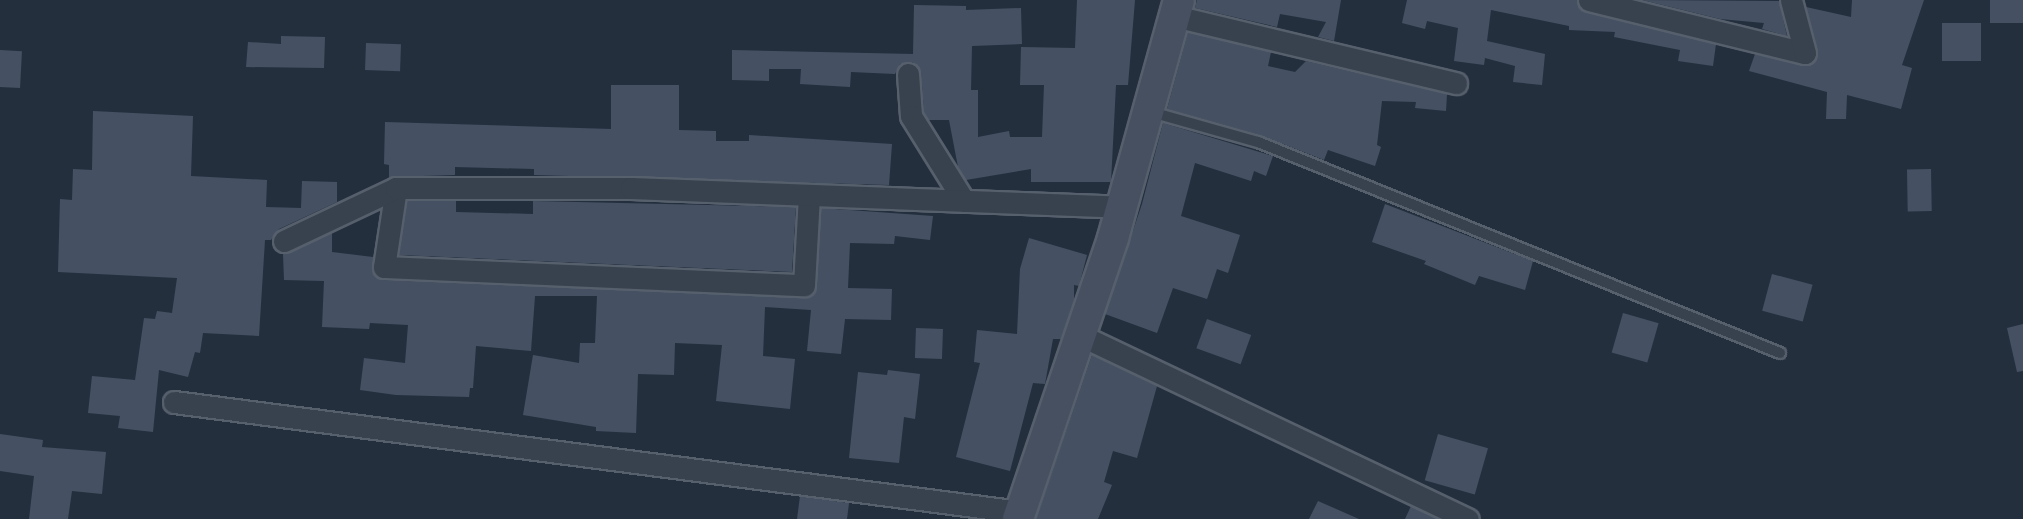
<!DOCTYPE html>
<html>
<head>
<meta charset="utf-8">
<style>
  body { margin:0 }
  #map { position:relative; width:2023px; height:519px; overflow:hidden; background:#242f3e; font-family:"Open Sans",sans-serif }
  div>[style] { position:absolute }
  .building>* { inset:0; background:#455162; transform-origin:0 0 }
  .roads { filter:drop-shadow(2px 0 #565f6c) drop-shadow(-2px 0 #565f6c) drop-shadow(0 2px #565f6c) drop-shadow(0 -2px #565f6c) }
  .lane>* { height:10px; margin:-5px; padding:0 5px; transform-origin:5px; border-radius:5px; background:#38414e }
  .street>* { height:21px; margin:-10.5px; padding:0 10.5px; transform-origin:10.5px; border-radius:10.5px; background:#38414e }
  .secondary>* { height:30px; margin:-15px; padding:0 15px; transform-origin:15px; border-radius:15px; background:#465061 }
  span { translate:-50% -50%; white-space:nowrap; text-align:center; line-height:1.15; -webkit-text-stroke:4.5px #1d2633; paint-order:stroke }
</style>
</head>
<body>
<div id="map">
  <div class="building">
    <i style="clip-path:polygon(1077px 0,1135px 0,1128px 85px,1116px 85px,1111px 182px,1031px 182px,1031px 169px,966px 180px,958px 167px,949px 120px,928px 120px,924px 113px,921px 73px,913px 62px,900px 64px,895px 74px,851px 72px,850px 87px,800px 84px,801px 69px,769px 69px,769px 81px,732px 80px,732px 50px,913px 54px,914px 5px,966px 6px,966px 10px,1021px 8px,1022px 44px,972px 46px,971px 90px,978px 90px,978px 137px,1009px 131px,1010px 137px,1042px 137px,1044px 85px,1020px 85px,1021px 47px,1075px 48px)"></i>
    <i style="clip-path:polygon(1197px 0,1341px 0,1334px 41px,1318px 37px,1326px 22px,1280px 14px,1277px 27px,1195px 8px)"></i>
    <i style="clip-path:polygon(1407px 0,1577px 0,1586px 12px,1716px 44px,1713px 66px,1678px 61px,1680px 50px,1614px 37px,1615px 32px,1569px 30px,1569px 26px,1491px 10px,1487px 41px,1545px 54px,1542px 85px,1513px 82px,1515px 66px,1485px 58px,1484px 65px,1454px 61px,1458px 28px,1427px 21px,1425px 29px,1402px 23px)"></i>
    <i style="clip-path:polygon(1642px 0,1779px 1px,1787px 36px,1762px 29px,1764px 23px,1720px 19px)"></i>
    <i style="clip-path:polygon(1852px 0,1924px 0,1902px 65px,1912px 68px,1901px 109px,1847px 95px,1846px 119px,1826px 119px,1827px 92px,1749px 71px,1755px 54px,1802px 65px,1814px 62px,1817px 50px,1806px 7px,1851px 17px)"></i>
    <i style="left:1990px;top:0;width:33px;height:23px"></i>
    <i style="left:1942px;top:23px;width:39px;height:38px"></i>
    <i style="clip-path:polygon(1188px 32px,1271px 52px,1268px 66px,1295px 72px,1306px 61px,1447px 94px,1446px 111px,1415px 108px,1416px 102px,1382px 101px,1377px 145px,1381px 147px,1375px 166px,1328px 150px,1324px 160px,1260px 135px,1167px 109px)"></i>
    <i style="clip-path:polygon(281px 36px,325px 37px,324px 68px,246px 67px,248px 42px,281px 44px)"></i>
    <i style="left:366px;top:43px;width:35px;height:27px;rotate:2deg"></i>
    <i style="left:0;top:50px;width:22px;height:37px;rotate:3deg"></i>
    <i style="clip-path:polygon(611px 85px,679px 85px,679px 130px,716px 131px,716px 141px,749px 141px,749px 135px,892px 144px,889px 185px,534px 175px,534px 169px,455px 167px,455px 175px,389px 177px,389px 165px,384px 164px,385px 122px,611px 129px)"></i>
    <i style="clip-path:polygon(93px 111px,193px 116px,191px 176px,267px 180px,266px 207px,301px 208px,302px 181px,337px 182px,337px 202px,279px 229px,271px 240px,265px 240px,259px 336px,203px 333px,200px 353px,195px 352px,188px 377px,159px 370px,153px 432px,118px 428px,120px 416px,88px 413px,92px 376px,135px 380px,144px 318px,155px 319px,157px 311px,172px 313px,177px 278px,58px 272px,60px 199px,72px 200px,73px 169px,92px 170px)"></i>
    <i style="clip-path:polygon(1163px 123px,1273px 156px,1266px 176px,1254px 171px,1251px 181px,1195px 163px,1181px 216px,1240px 235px,1228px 273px,1217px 269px,1207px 299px,1173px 288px,1157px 333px,1105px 314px,1142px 204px)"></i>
    <i style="left:1931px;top:169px;width:42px;height:24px;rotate:89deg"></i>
    <i style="clip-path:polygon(407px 201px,456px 201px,456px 212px,533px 214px,533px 201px,796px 207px,792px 272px,399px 255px)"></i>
    <i style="clip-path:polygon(1385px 204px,1533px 261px,1525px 290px,1479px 276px,1475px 285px,1424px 264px,1426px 261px,1372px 242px)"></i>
    <i style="clip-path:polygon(821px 208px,933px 216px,930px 240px,895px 236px,894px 244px,850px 243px,848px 288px,892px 289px,891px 320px,845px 319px,841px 354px,807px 351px,811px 310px,765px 307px,763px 356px,795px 359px,790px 409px,716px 401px,722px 345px,675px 343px,674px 375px,638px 374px,636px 433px,596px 431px,596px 427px,523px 415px,533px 355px,579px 363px,580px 343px,595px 343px,597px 296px,535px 296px,531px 351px,476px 346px,473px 388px,470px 388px,469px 397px,396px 395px,360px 390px,364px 358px,405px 363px,408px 325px,370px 323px,369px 329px,322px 327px,324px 281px,284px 280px,283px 254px,332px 232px,332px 252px,373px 257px,373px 273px,383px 280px,804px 298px,817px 286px)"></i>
    <i style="clip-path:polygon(1029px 238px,1087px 255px,1079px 286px,1074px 285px,1074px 300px,1061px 339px,1053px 339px,1045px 384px,1033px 383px,1010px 471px,956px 457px,980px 363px,974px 362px,977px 330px,1017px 334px,1020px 269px)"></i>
    <i style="left:1772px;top:274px;width:42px;height:38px;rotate:15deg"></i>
    <i style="left:1623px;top:313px;width:37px;height:41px;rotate:16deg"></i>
    <i style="left:1207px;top:319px;width:47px;height:31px;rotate:20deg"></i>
    <i style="clip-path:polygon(2023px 324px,2023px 371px,2017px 372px,2007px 328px)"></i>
    <i style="left:916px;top:328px;width:27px;height:30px;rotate:2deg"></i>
    <i style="clip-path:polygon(1092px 355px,1157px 386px,1137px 458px,1113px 451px,1104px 482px,1112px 485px,1098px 519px,1036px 519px)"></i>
    <i style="clip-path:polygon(888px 370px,920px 374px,915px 419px,904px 417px,899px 463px,849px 458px,858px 372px,887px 375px)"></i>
    <i style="clip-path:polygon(0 434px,43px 440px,42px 447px,106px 452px,102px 494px,72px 491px,68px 519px,29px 519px,34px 476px,0 471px)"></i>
    <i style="left:1438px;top:434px;width:52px;height:48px;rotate:16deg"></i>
    <i style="clip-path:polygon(800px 496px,849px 503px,847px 519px,797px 519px)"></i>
    <i style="clip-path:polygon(1318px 501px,1359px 519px,1309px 519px)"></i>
    <i style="clip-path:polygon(1411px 506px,1438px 519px,1405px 519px)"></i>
  </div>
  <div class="roads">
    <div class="lane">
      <i style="left:1151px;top:112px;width:111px;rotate:15.7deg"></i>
      <i style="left:1258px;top:142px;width:563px;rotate:22.01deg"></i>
    </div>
    <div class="street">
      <i style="left:1589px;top:0;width:222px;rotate:13.8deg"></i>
      <i style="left:1805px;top:53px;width:55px;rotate:-104.8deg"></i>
      <i style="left:1174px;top:16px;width:290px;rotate:13.4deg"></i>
      <i style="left:908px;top:74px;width:42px;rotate:85.9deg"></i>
      <i style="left:911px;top:116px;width:100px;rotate:58.1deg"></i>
      <i style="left:396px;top:188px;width:80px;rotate:98.6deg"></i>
      <i style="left:384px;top:267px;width:420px;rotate:2.5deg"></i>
      <i style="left:804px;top:285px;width:90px;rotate:-86.8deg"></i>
      <i style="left:284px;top:241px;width:124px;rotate:-25.3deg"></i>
      <i style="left:396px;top:188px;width:235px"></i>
      <i style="left:631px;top:188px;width:491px;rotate:2.2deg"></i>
      <i style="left:1082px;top:336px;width:427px;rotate:25.4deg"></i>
      <i style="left:174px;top:402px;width:853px;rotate:7.41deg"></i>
    </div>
    <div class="secondary">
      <i style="left:1018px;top:519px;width:297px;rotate:-71.3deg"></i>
      <i style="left:1113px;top:238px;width:247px;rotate:-74.5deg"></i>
    </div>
  </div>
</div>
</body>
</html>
